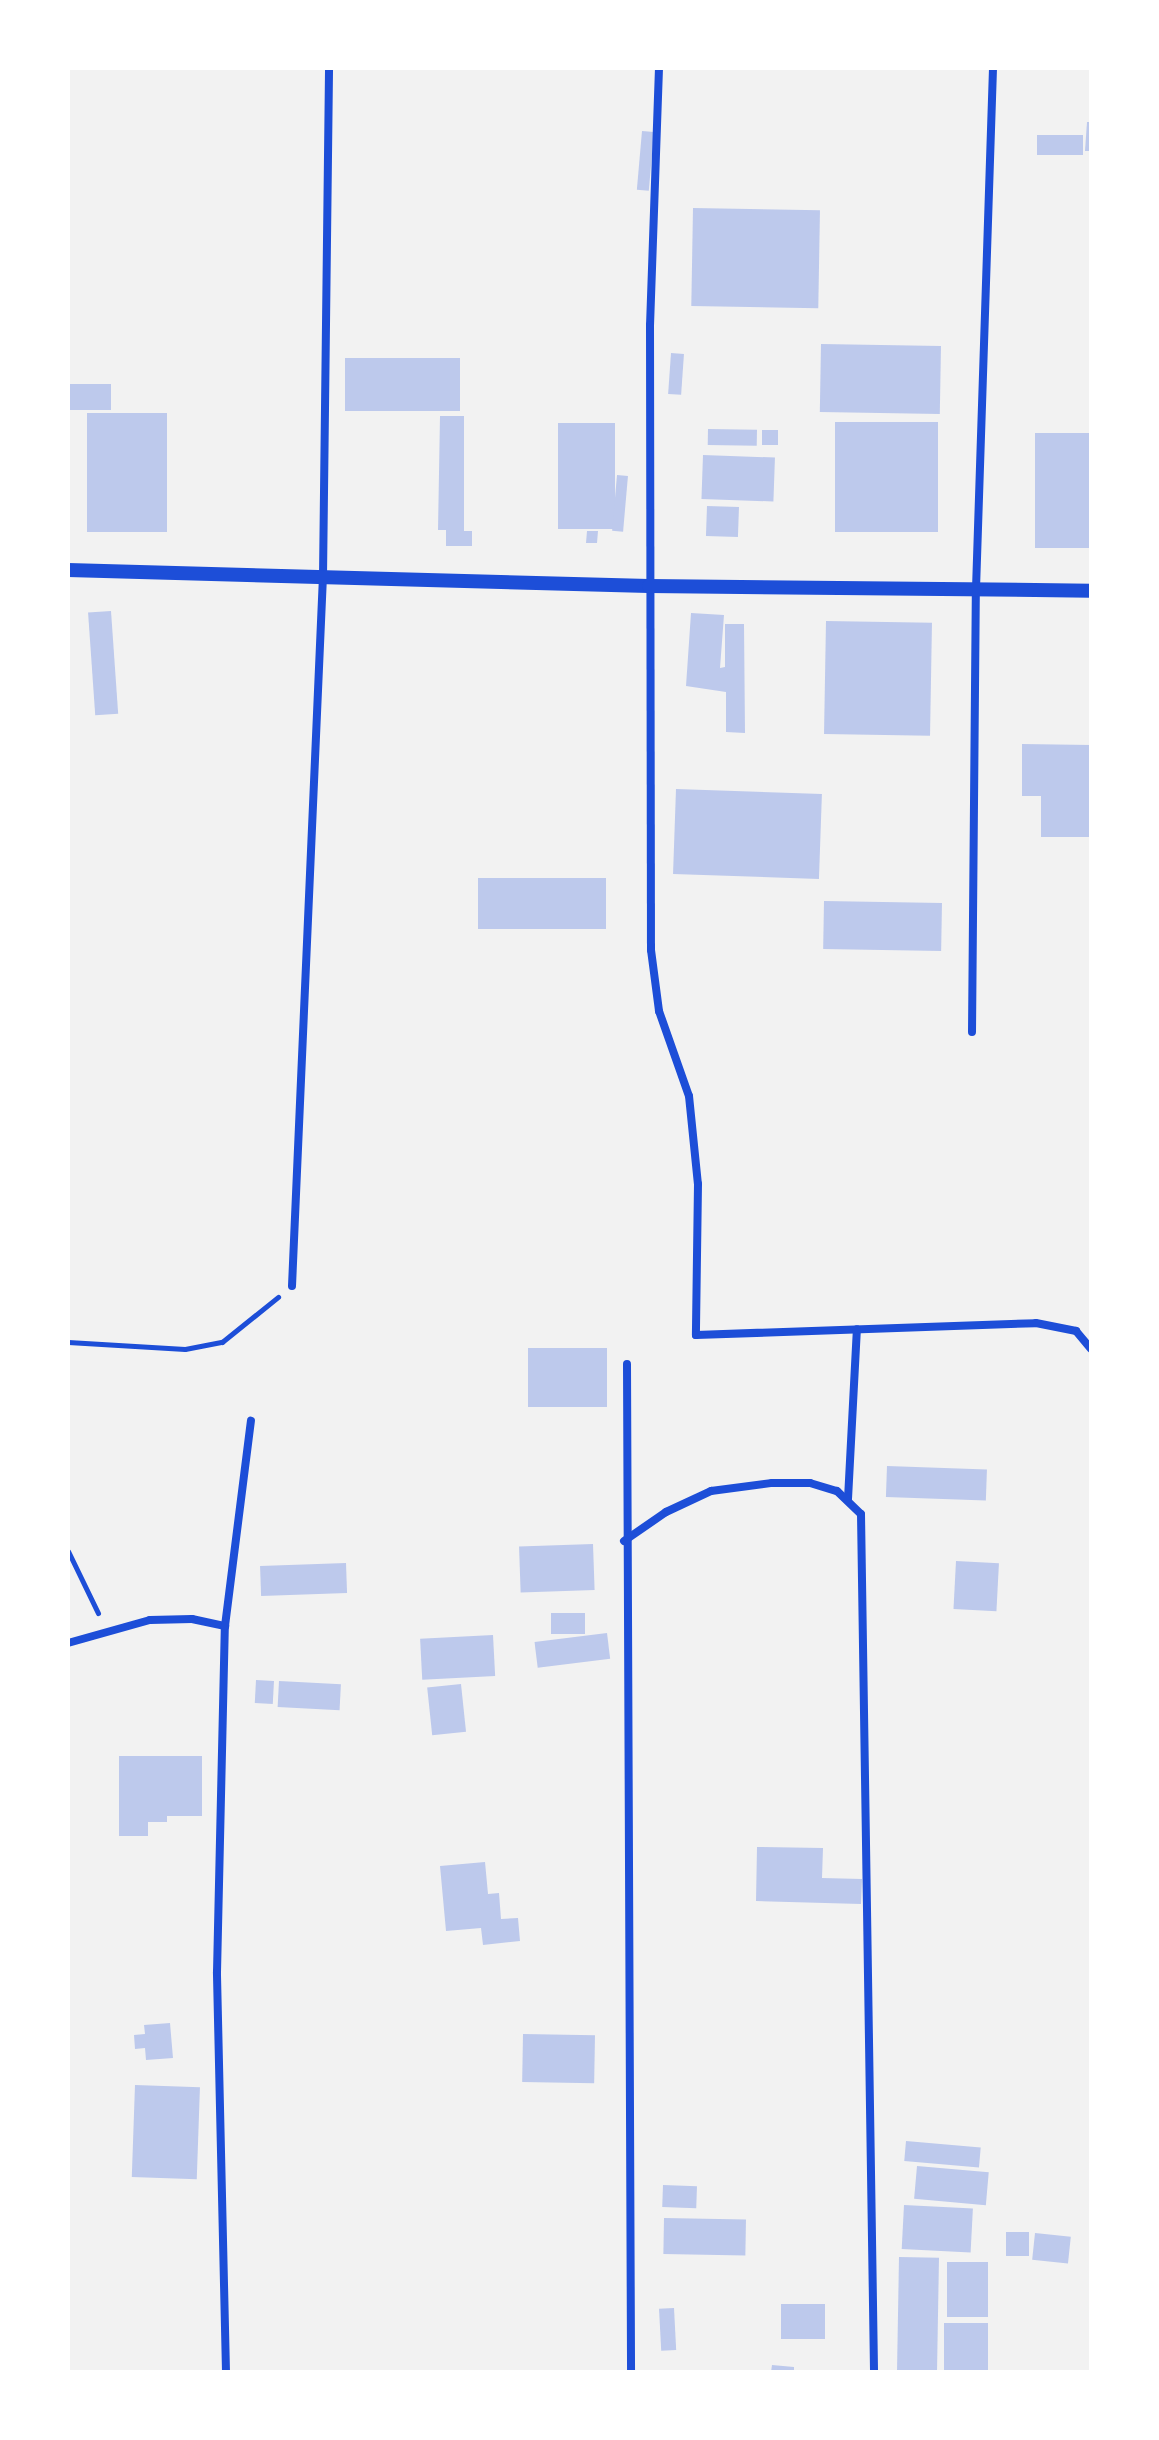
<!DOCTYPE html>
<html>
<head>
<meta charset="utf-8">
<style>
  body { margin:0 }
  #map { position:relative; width:1159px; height:2440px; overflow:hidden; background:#f2f2f2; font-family:Figtree,sans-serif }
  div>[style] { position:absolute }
  .building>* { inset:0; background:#bdc9ec; transform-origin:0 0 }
  .path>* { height:5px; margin:-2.5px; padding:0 2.5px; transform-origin:2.5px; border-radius:2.5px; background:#1d4ed8 }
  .minor>* { height:8px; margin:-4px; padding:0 4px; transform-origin:4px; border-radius:4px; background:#1d4ed8 }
  .tertiary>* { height:14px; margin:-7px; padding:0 7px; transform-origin:7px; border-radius:7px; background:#1d4ed8 }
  span { translate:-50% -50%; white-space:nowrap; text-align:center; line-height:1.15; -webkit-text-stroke:6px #fff; paint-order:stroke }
  .frame { position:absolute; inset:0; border:70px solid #fff; pointer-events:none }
</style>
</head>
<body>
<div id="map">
  <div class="building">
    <i style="clip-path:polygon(1087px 122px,1091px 122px,1091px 151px,1085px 151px)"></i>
    <i style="left:642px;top:131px;width:12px;height:59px;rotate:5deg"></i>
    <i style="left:1037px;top:135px;width:46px;height:20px"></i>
    <i style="left:693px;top:208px;width:127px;height:98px;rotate:1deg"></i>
    <i style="left:821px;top:344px;width:120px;height:68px;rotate:1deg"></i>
    <i style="left:671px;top:353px;width:13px;height:41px;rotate:4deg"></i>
    <i style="left:345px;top:358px;width:115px;height:53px"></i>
    <i style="left:68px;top:384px;width:43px;height:26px"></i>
    <i style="left:87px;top:413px;width:80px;height:119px"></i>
    <i style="clip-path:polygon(440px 416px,464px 416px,464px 531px,472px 531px,472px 546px,446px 546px,446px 530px,438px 530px)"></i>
    <i style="left:835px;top:422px;width:103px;height:110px"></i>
    <i style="left:558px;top:423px;width:57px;height:106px"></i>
    <i style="left:708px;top:429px;width:49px;height:16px;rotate:1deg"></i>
    <i style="left:778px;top:430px;width:15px;height:16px;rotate:90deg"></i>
    <i style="left:1035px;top:433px;width:56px;height:115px"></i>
    <i style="left:703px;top:455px;width:72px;height:44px;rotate:2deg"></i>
    <i style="left:617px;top:475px;width:11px;height:56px;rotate:5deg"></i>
    <i style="left:707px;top:506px;width:32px;height:30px;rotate:2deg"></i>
    <i style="clip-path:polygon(587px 531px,598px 531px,597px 543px,586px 543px)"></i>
    <i style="left:111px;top:611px;width:103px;height:23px;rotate:86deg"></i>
    <i style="clip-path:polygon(691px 613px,724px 615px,720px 668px,725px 667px,725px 624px,744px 624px,745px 733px,726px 732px,726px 692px,686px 686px)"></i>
    <i style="left:826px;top:621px;width:106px;height:113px;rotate:1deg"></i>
    <i style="clip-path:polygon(1022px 744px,1091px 745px,1091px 837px,1041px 837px,1041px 796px,1022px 796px)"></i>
    <i style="left:676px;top:789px;width:146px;height:85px;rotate:2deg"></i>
    <i style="left:478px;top:878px;width:128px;height:51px"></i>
    <i style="left:824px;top:901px;width:118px;height:48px;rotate:1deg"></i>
    <i style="left:528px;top:1348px;width:79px;height:59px"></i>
    <i style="left:887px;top:1466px;width:100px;height:31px;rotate:2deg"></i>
    <i style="left:593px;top:1544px;width:46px;height:74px;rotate:88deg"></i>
    <i style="left:956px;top:1561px;width:43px;height:48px;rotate:3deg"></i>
    <i style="left:346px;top:1563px;width:30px;height:86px;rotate:88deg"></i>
    <i style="left:551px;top:1613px;width:34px;height:21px"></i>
    <i style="left:607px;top:1633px;width:26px;height:73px;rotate:83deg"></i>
    <i style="left:493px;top:1635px;width:41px;height:73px;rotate:87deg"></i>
    <i style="left:256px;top:1680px;width:18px;height:23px;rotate:3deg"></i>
    <i style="left:279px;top:1681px;width:62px;height:26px;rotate:3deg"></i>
    <i style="left:461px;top:1684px;width:48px;height:34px;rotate:84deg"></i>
    <i style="clip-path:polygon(119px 1756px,202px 1756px,202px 1816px,167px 1816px,167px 1822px,148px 1822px,148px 1836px,119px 1836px)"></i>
    <i style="clip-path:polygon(757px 1847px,823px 1848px,822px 1878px,862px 1879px,861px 1904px,756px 1901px)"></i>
    <i style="clip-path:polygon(485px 1862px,488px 1894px,499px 1893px,501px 1919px,518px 1918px,520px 1941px,483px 1945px,481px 1928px,446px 1931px,440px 1866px)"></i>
    <i style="clip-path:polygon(170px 2023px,173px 2058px,146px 2060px,145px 2048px,135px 2049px,134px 2035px,145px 2034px,144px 2025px)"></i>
    <i style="left:523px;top:2034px;width:72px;height:48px;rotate:1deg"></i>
    <i style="left:135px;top:2085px;width:65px;height:92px;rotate:2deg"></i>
    <i style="left:906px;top:2141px;width:75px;height:20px;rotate:5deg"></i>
    <i style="left:917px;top:2166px;width:72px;height:33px;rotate:5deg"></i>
    <i style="left:663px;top:2185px;width:34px;height:22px;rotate:2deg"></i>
    <i style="left:904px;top:2205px;width:69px;height:44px;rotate:3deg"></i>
    <i style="left:664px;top:2218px;width:82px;height:36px;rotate:1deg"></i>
    <i style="left:1006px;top:2232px;width:23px;height:24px"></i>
    <i style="left:1035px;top:2233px;width:36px;height:27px;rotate:6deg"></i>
    <i style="left:899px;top:2257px;width:40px;height:115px;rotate:1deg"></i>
    <i style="left:947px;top:2262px;width:41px;height:55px"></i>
    <i style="left:781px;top:2304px;width:44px;height:35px"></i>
    <i style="left:674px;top:2308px;width:42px;height:15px;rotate:87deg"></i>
    <i style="left:944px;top:2323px;width:44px;height:49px"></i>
    <i style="clip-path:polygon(772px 2365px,794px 2367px,794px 2372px,771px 2372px)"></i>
  </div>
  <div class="path">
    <i style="left:68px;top:1342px;width:117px;rotate:3.4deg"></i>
    <i style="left:185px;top:1349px;width:38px;rotate:-11deg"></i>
    <i style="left:222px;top:1342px;width:72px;rotate:-38.8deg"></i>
    <i style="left:68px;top:1551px;width:69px;rotate:64.2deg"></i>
  </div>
  <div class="minor">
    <i style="left:659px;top:68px;width:257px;rotate:92deg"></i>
    <i style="left:650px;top:325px;width:625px;rotate:89.91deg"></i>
    <i style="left:651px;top:950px;width:62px;rotate:82.5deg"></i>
    <i style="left:659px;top:1011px;width:90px;rotate:70.6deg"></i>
    <i style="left:689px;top:1096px;width:88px;rotate:84.2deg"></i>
    <i style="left:698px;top:1184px;width:151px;rotate:90.8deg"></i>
    <i style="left:696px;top:1335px;width:340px;rotate:-2deg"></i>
    <i style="left:1036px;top:1323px;width:41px;rotate:11.3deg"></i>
    <i style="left:1076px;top:1331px;width:23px;rotate:50deg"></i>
    <i style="left:972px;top:1032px;width:443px;rotate:-89.5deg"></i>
    <i style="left:976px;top:589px;width:521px;rotate:-88.13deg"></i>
    <i style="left:292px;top:1286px;width:710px;rotate:-87.5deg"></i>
    <i style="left:323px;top:577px;width:509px;rotate:-89.32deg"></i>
    <i style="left:627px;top:1364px;width:1008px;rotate:89.77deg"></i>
    <i style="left:848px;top:1499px;width:170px;rotate:-87deg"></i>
    <i style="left:624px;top:1541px;width:51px;rotate:-34.6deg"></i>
    <i style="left:666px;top:1512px;width:50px;rotate:-25deg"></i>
    <i style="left:711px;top:1491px;width:62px;rotate:-7.5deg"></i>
    <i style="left:772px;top:1483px;width:38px"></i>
    <i style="left:810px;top:1483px;width:28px;rotate:17deg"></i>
    <i style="left:837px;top:1491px;width:33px;rotate:44deg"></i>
    <i style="left:861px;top:1514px;width:858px;rotate:89.13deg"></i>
    <i style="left:68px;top:1643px;width:85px;rotate:-15.7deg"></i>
    <i style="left:150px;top:1620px;width:42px;rotate:-1.4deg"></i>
    <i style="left:192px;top:1619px;width:34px;rotate:12deg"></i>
    <i style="left:226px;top:2372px;width:400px;rotate:-91.3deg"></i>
    <i style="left:217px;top:1972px;width:346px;rotate:-88.7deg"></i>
    <i style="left:225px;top:1626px;width:207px;rotate:-82.8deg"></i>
  </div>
  <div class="tertiary">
    <i style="left:68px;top:570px;width:581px;rotate:1.58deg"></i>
    <i style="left:649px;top:586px;width:442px;rotate:0.6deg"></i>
  </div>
  <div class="frame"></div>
</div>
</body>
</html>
